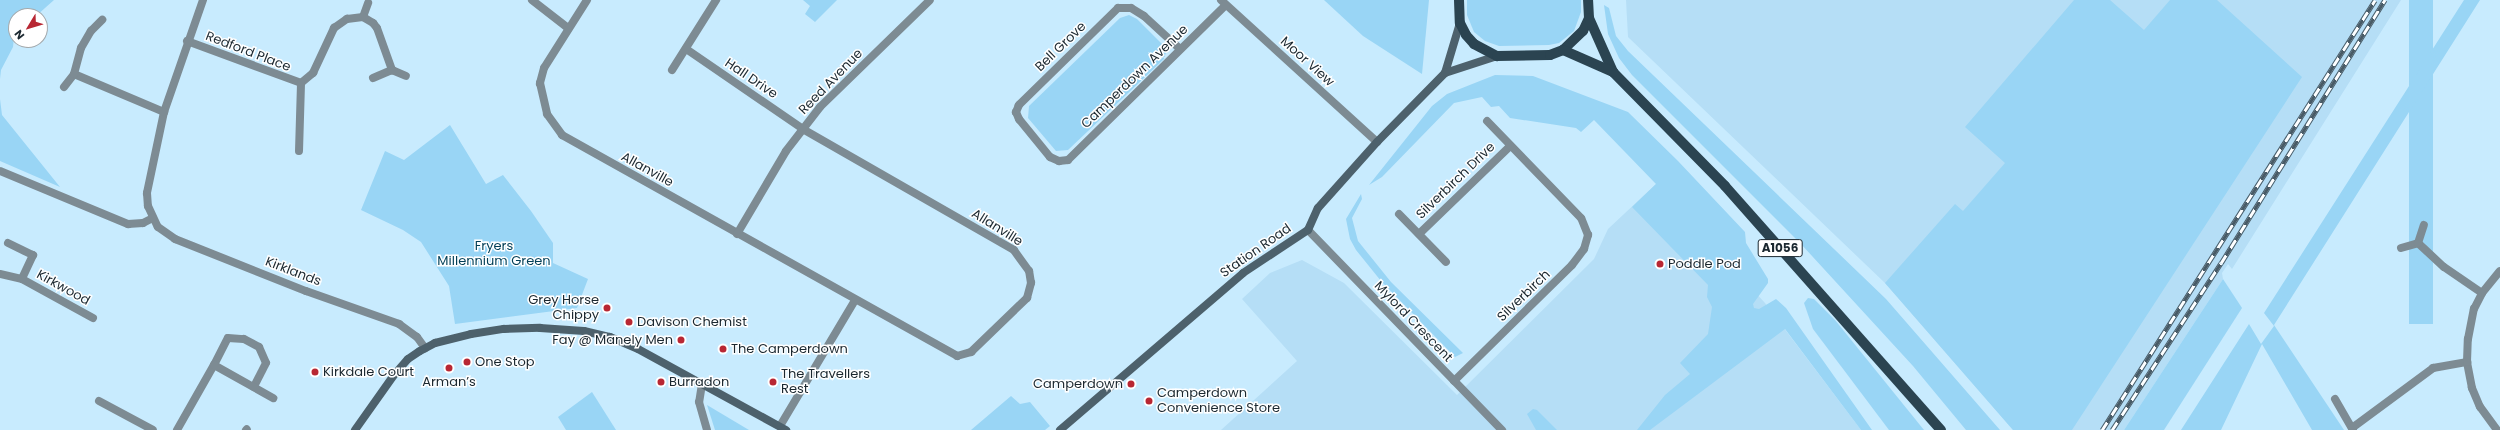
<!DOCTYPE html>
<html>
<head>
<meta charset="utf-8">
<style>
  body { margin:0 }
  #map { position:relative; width:2500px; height:430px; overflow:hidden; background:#c8ebfe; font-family:Poppins,sans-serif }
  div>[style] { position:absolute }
  .built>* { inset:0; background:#b5def6 }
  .green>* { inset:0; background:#99d5f5; transform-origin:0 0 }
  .minor>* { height:8px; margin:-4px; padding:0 4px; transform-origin:4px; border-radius:4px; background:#7d8b93 }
  .secondary>* { height:8px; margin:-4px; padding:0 4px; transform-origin:4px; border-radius:4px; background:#4d616c }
  .primary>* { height:10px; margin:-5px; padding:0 5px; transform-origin:5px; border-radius:5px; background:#2b4451 }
  .rail>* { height:4.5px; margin-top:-2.25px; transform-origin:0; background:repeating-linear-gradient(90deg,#fff 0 9px,#495b66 0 18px); box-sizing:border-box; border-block:1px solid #495b66 }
  .dots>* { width:11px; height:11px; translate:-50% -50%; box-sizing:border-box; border:2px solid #fff; border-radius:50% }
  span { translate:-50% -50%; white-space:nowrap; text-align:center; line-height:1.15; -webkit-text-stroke:3px #fff; paint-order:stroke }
  .shield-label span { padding:1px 3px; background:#fff; border:1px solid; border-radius:3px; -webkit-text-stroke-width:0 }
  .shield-label { font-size:12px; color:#1b2830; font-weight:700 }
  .street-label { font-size:13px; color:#1b2830 }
  .park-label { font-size:13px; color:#023f57 }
  .poi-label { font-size:13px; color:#1b2830 }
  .left { translate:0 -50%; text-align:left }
  .right { translate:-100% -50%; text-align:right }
  .north { position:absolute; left:8px; top:8px; width:40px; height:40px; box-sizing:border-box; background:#fff; border:1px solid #a4a9ac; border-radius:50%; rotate:232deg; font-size:11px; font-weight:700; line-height:16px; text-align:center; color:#1b2830 }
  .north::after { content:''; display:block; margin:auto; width:14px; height:18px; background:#b82733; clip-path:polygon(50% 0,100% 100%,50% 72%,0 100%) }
</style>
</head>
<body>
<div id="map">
  <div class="built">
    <i style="clip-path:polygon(1626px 0,2401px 0,2232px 269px,2228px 264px,2222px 273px,2223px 279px,2124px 430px,2013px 430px,1885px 283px,1628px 37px)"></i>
    <i style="clip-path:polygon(1656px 184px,1765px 303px,1861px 430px,1221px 430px,1297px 361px,1242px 299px,1270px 273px,1302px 260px,1344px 283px,1457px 395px,1594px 259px,1608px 229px)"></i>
  </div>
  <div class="green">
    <i style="clip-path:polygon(0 0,54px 0,36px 16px,16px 16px,13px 47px,1px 70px,0 79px)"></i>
    <i style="clip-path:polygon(803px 0,837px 0,815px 22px,805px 14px,810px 6px)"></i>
    <i style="clip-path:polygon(1324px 0,1429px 0,1422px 74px,1363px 36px)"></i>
    <i style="clip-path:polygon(1467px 0,1581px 0,1581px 12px,1574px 31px,1559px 43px,1549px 45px,1499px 46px,1485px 41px,1474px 32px,1467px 15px)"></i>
    <i style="clip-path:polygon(2074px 0,2110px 0,2144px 30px,2170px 0,2217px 0,2302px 77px,2072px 430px,2013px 430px,1885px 283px,1955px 204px,1963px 211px,2005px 163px,1965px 127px)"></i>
    <i style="left:2409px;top:0;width:24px;height:324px"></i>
    <i style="clip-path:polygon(2464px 0,2480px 0,2274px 325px,2344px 430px,2312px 430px,2262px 344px,2221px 430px,2181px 430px,2249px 324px,2261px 344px,2274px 326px,2264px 313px)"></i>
    <i style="clip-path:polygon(1604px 5px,1609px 8px,1616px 36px,1628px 51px,1886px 299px,2000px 430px,1966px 430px,1913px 366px,1801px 244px,1632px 75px,1619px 58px,1608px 34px)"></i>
    <i style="clip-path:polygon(1129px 15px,1137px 19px,1167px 49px,1164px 59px,1068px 150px,1056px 151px,1028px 118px,1029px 106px,1120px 18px)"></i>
    <i style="clip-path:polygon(1495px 75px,1533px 76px,1628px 112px,1678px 161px,1745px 232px,1746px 243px,1768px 279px,1768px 283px,1753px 304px,1754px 308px,1759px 309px,1776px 299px,1786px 308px,1872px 430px,1861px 430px,1785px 329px,1650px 430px,1637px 430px,1665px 395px,1690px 374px,1680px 363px,1708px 334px,1712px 307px,1707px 297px,1708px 285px,1632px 207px,1656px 184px,1594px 120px,1581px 132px,1576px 128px,1510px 118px,1499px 106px,1491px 107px,1482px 97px,1454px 103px,1382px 177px,1369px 185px,1432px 106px,1447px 94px)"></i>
    <i style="clip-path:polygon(0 99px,2px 115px,60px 187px,0 161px)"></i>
    <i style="clip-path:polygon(450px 125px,486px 184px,503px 175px,531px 211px,553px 243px,553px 263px,588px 279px,577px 308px,455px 324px,449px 286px,421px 242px,403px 230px,361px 210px,385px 151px,404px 160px)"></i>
    <i style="clip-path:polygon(1361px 194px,1362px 199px,1352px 218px,1358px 241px,1391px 282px,1463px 353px,1455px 357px,1381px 281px,1356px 250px,1350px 239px,1346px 219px)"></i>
    <i style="clip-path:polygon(2223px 279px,2242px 308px,2164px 430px,2124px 430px)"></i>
    <i style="clip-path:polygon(1808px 298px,1814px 299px,1835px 320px,1924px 430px,1889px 430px,1813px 329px,1804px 303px)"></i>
    <i style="clip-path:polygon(592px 392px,616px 430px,566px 430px,558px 417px)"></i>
    <i style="clip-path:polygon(1011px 396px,1020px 404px,1030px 402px,1050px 426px,1045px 430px,971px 430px)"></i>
    <i style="clip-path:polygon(707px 405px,749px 430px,715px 430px)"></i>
    <i style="clip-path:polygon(1533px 409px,1537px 410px,1557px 430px,1536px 430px,1527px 414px)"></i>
  </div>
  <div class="minor">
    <i style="left:203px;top:0;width:119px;rotate:109.2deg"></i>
    <i style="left:164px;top:112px;width:83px;rotate:101.9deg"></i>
    <i style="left:147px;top:193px;width:13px;rotate:86deg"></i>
    <i style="left:148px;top:206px;width:23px;rotate:65deg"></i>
    <i style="left:158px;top:227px;width:21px;rotate:35deg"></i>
    <i style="left:175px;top:239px;width:141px;rotate:21.7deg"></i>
    <i style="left:306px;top:291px;width:99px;rotate:19.5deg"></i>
    <i style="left:399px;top:324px;width:22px;rotate:36deg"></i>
    <i style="left:417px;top:337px;width:14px;rotate:54deg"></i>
    <i style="left:532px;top:0;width:46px;rotate:37.9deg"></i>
    <i style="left:587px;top:0;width:80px;rotate:122.3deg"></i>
    <i style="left:544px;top:68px;width:16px;rotate:105deg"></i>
    <i style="left:540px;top:83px;width:32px;rotate:77deg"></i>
    <i style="left:547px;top:114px;width:26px;rotate:54deg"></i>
    <i style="left:562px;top:135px;width:453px;rotate:29.2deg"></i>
    <i style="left:957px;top:356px;width:15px;rotate:-16deg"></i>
    <i style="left:971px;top:352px;width:78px;rotate:-44deg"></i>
    <i style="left:1027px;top:298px;width:16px;rotate:-75deg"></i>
    <i style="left:1031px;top:283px;width:12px;rotate:-99deg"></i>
    <i style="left:1029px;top:271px;width:26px;rotate:-126deg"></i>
    <i style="left:1014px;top:250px;width:243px;rotate:-150.2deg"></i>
    <i style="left:803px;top:129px;width:142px;rotate:-145.6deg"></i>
    <i style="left:1221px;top:0;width:211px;rotate:42.3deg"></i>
    <i style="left:363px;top:17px;width:15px;rotate:-70deg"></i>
    <i style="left:187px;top:41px;width:121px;rotate:20.2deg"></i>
    <i style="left:301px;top:83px;width:16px;rotate:-40deg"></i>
    <i style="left:313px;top:73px;width:50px;rotate:-65deg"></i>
    <i style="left:334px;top:28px;width:16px;rotate:-35deg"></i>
    <i style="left:347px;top:19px;width:16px;rotate:-7deg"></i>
    <i style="left:363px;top:17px;width:12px;rotate:31deg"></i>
    <i style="left:373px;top:23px;width:6px;rotate:51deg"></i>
    <i style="left:377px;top:28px;width:45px;rotate:70.3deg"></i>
    <i style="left:1180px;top:49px;width:49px;rotate:-137.5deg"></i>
    <i style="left:1144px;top:16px;width:15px;rotate:-148deg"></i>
    <i style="left:1131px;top:8px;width:13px;rotate:180deg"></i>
    <i style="left:1118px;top:8px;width:139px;rotate:135.6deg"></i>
    <i style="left:1019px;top:105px;width:8px;rotate:113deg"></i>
    <i style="left:1016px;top:112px;width:8px;rotate:67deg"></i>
    <i style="left:1019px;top:119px;width:49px;rotate:50.8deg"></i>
    <i style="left:1050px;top:157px;width:10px;rotate:24deg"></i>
    <i style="left:1059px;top:161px;width:9px;rotate:-6deg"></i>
    <i style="left:1068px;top:160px;width:221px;rotate:-44.5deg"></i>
    <i style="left:672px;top:70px;width:83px;rotate:-57.8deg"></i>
    <i style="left:74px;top:74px;width:98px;rotate:22.9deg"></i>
    <i style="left:373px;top:78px;width:21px;rotate:-23deg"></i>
    <i style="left:392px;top:70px;width:15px;rotate:23deg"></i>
    <i style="left:64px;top:87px;width:16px;rotate:-52deg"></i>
    <i style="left:74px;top:74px;width:27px;rotate:-75deg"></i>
    <i style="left:81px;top:48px;width:20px;rotate:-60deg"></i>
    <i style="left:91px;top:31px;width:16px;rotate:-45deg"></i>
    <i style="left:299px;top:151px;width:68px;rotate:-88.3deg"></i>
    <i style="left:0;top:171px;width:139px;rotate:22.5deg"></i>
    <i style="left:128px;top:224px;width:15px;rotate:-4deg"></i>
    <i style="left:143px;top:223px;width:11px;rotate:-27deg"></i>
    <i style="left:1399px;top:214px;width:67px;rotate:45.6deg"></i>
    <i style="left:1308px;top:230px;width:279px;rotate:45.9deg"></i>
    <i style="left:737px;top:234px;width:96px;rotate:-59.4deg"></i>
    <i style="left:786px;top:151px;width:56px;rotate:-52.3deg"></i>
    <i style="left:820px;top:107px;width:153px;rotate:-44.2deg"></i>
    <i style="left:1419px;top:234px;width:127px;rotate:-44deg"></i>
    <i style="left:8px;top:243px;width:28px;rotate:26deg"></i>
    <i style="left:33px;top:255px;width:26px;rotate:115deg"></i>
    <i style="left:2418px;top:243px;width:35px;rotate:43deg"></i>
    <i style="left:2444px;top:267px;width:46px;rotate:34.4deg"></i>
    <i style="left:2401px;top:248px;width:18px;rotate:-16deg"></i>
    <i style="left:2418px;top:243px;width:19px;rotate:-72deg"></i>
    <i style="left:0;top:274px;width:23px;rotate:13deg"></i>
    <i style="left:22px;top:279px;width:81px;rotate:28.8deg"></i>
    <i style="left:214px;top:365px;width:30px;rotate:-63deg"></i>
    <i style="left:228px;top:338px;width:16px;rotate:4deg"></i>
    <i style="left:244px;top:339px;width:17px;rotate:28deg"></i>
    <i style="left:259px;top:347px;width:17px;rotate:66deg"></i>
    <i style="left:266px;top:363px;width:27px;rotate:117deg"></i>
    <i style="left:1454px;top:381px;width:165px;rotate:-44.5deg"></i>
    <i style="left:1572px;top:265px;width:20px;rotate:-53deg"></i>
    <i style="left:1584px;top:249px;width:15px;rotate:-74deg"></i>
    <i style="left:1588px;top:235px;width:18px;rotate:-112deg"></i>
    <i style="left:1581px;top:218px;width:135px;rotate:-134.1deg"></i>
    <i style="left:702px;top:384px;width:18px;rotate:99deg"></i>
    <i style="left:699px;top:402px;width:29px;rotate:74deg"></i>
    <i style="left:2335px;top:399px;width:36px;rotate:60deg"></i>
    <i style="left:99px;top:401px;width:61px;rotate:28.2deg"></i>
    <i style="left:780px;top:426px;width:147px;rotate:-59.2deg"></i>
    <i style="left:2352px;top:428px;width:101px;rotate:-36.5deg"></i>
    <i style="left:2433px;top:368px;width:35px;rotate:-10deg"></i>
    <i style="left:177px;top:430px;width:75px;rotate:-60.4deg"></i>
    <i style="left:214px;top:365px;width:68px;rotate:29.2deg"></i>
    <i style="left:246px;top:430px;width:1px;rotate:-45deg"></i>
    <i style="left:2497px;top:430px;width:29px;rotate:-126deg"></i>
    <i style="left:2480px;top:407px;width:21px;rotate:-113deg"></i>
    <i style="left:2472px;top:388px;width:26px;rotate:-101deg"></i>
    <i style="left:2467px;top:362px;width:23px;rotate:-88deg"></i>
    <i style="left:2468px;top:339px;width:31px;rotate:-79deg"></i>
    <i style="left:2474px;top:309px;width:18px;rotate:-63deg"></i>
    <i style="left:2482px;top:293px;width:28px;rotate:-51deg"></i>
  </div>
  <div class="secondary">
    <i style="left:1445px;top:73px;width:52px;rotate:-73.3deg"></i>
    <i style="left:355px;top:430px;width:67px;rotate:-54.7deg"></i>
    <i style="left:394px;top:375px;width:21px;rotate:-49deg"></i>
    <i style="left:408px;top:359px;width:14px;rotate:-34deg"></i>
    <i style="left:420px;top:351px;width:17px;rotate:-28deg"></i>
    <i style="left:435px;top:343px;width:37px;rotate:-14deg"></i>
    <i style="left:471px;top:334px;width:33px;rotate:-9deg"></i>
    <i style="left:504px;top:329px;width:36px;rotate:-2deg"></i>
    <i style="left:540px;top:328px;width:44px;rotate:3.9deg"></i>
    <i style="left:584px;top:331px;width:27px;rotate:13deg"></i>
    <i style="left:610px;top:337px;width:30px;rotate:23deg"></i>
    <i style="left:638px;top:349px;width:169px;rotate:28.7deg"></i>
    <i style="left:1060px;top:430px;width:241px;rotate:-40.6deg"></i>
    <i style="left:1243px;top:273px;width:78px;rotate:-33.5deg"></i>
    <i style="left:1308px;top:230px;width:24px;rotate:-66deg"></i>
    <i style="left:1318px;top:208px;width:89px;rotate:-48.2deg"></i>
    <i style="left:1377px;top:142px;width:97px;rotate:-45.4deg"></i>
    <i style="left:1445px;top:73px;width:55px;rotate:-18.1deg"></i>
  </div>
  <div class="primary">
    <i style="left:1459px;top:0;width:23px;rotate:88deg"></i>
    <i style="left:1460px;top:23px;width:13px;rotate:63deg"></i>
    <i style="left:1466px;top:35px;width:12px;rotate:48deg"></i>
    <i style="left:1474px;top:44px;width:26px;rotate:28deg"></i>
    <i style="left:1497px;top:56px;width:53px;rotate:-1.1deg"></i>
    <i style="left:1550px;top:55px;width:14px;rotate:-21deg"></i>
    <i style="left:1563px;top:50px;width:28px;rotate:-44deg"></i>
    <i style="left:1583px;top:31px;width:14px;rotate:-65deg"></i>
    <i style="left:1589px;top:18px;width:18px;rotate:-93deg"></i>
    <i style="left:1589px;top:18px;width:59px;rotate:66deg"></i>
    <i style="left:1613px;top:72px;width:160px;rotate:45.5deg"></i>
    <i style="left:1725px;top:186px;width:326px;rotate:48.5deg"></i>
    <i style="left:1563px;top:50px;width:55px;rotate:23.7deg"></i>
  </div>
  <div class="rail">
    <i style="left:2102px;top:430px;width:509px;rotate:-57.59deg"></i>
    <i style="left:2112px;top:430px;width:199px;rotate:-56.9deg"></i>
    <i style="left:2221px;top:263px;width:310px;rotate:-58.1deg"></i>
  </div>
  <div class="dots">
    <i style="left:1660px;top:264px;background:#b82733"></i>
    <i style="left:607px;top:308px;background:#b82733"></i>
    <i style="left:629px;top:322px;background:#b82733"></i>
    <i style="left:681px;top:340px;background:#b82733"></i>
    <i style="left:723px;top:349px;background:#b82733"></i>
    <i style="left:467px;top:362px;background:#b82733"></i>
    <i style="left:449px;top:368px;background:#b82733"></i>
    <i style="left:315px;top:372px;background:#b82733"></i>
    <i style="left:661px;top:382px;background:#b82733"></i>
    <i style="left:773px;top:382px;background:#b82733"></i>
    <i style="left:1131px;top:384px;background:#b82733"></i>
    <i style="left:1149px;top:401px;background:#b82733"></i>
  </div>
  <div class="shield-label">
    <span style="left:1780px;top:248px">A1056</span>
  </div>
  <div class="street-label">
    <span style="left:1061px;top:47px;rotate:-44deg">Bell Grove</span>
    <span style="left:248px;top:52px;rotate:21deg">Redford Place</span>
    <span style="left:1307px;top:62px;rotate:42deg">Moor View</span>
    <span style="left:1135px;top:77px;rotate:-44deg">Camperdown Avenue</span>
    <span style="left:751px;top:79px;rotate:34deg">Hall Drive</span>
    <span style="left:831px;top:82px;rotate:-46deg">Reed Avenue</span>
    <span style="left:647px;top:170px;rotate:29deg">Allanville</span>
    <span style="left:1456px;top:181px;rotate:-44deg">Silverbirch Drive</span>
    <span style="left:997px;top:228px;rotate:32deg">Allanville</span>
    <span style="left:1256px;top:251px;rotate:-35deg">Station Road</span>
    <span style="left:293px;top:272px;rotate:21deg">Kirklands</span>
    <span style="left:63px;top:288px;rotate:29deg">Kirkwood</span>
    <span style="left:1524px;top:296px;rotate:-44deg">Silverbirch</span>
    <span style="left:1413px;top:322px;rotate:46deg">Mylord Crescent</span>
  </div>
  <div class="park-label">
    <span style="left:494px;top:254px">Fryers<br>Millennium Green</span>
  </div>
  <div class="poi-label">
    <span class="left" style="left:1668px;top:264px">Poddle Pod</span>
    <span class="right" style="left:599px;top:308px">Grey Horse<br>Chippy</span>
    <span class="left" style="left:637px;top:322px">Davison Chemist</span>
    <span class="right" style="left:673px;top:340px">Fay @ Manely Men</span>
    <span class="left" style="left:731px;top:349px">The Camperdown</span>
    <span class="left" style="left:475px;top:362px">One Stop</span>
    <span class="left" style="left:323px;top:372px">Kirkdale Court</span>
    <span class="left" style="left:781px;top:382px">The Travellers<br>Rest</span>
    <span style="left:449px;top:382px">Arman’s</span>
    <span class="left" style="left:669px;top:382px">Burradon</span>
    <span class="right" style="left:1123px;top:384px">Camperdown</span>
    <span class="left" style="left:1157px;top:401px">Camperdown<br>Convenience Store</span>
  </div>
  <div class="north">N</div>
</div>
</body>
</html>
